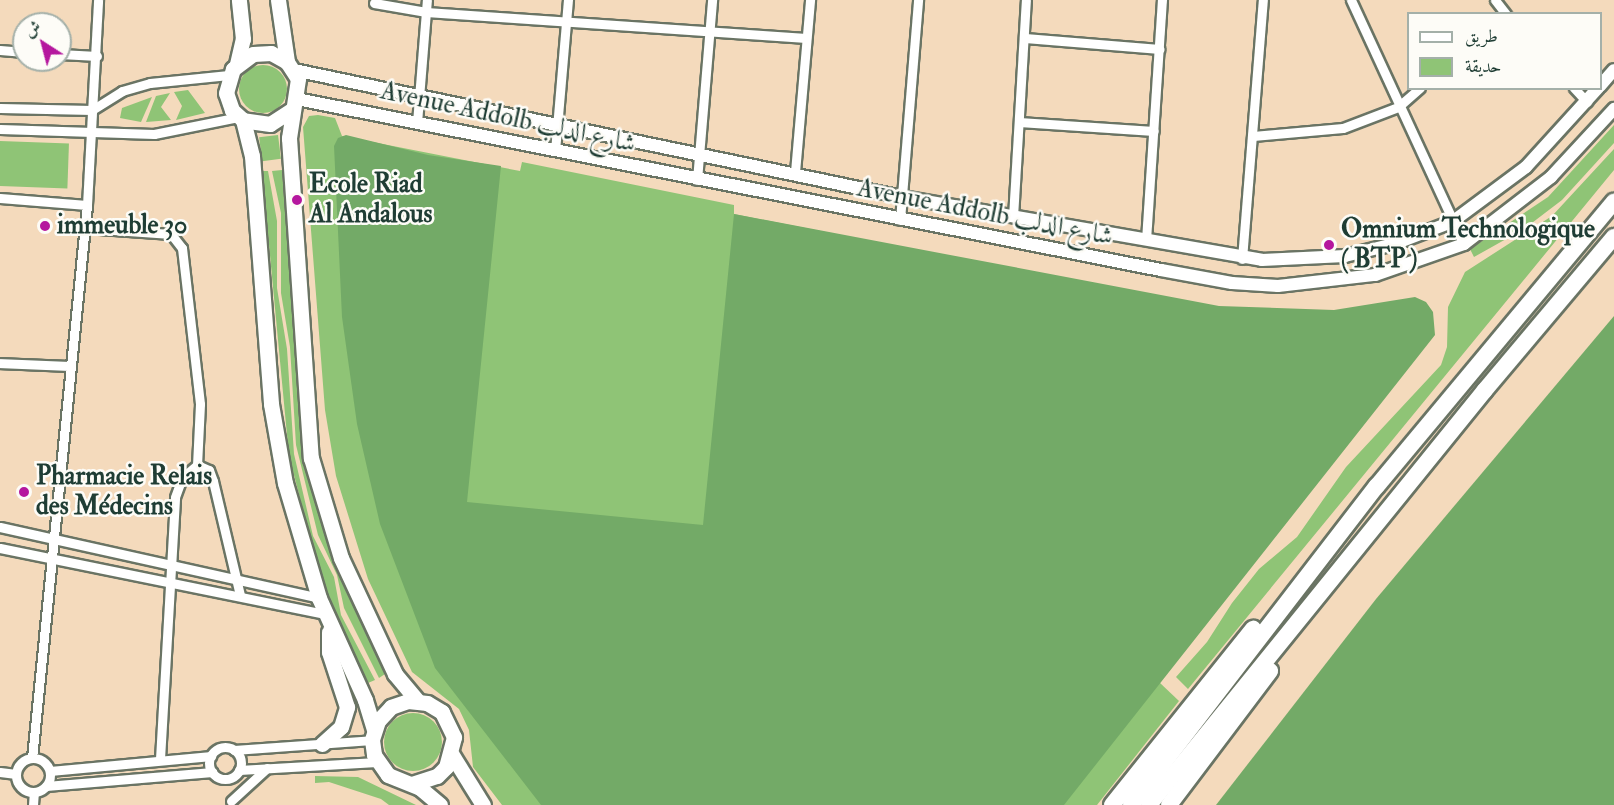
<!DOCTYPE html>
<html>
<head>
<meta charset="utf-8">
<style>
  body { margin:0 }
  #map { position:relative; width:1614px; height:805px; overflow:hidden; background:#f4dabc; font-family:"IM FELL Double Pica",Amiri,serif }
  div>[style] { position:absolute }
  .green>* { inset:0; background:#8fc476; transform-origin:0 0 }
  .round { border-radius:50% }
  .forest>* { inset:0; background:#73aa67 }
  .roads { filter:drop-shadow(2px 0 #6a7464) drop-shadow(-2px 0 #6a7464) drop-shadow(0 2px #6a7464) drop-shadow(0 -2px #6a7464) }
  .minor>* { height:9px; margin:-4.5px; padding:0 4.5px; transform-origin:4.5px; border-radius:4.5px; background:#fff }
  .minor>.ring { margin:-4.5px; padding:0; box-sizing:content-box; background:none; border:9px solid #fff; border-radius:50% }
  .tertiary>* { height:12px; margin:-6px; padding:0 6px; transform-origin:6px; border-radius:6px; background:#fff }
  .primary>* { height:15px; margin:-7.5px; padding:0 7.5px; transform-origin:7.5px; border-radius:7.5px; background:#fff }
  .trunk>* { height:16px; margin:-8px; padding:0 8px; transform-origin:8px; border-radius:8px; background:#fff }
  .dots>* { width:16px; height:16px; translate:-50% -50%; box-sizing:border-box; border:3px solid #fdfcf7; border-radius:50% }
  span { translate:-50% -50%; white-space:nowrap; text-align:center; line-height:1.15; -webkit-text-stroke:5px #fdfcf7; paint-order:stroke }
  .street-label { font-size:26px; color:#1f3d34 }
  .poi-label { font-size:26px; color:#1f3d34; font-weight:700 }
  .left { translate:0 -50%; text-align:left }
  .legend { position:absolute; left:1407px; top:12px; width:195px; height:78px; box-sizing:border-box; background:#fdfcf7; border:2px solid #a4b0a9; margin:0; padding:8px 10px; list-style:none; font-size:18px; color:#1f3d34 }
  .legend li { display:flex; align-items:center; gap:12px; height:30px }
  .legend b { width:30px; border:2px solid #a4b0a9 }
  .north { position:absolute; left:12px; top:12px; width:60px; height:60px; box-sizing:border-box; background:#fdfcf7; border:2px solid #a4b0a9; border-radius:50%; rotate:324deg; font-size:16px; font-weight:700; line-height:24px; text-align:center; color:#1f3d34 }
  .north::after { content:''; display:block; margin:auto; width:21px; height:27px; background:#b5179e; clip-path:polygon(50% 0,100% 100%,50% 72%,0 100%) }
</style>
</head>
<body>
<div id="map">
  <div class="green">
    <i class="round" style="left:239px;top:65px;width:48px;height:48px"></i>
    <i style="clip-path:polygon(188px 90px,205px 113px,176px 120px,182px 106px,174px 92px)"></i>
    <i style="clip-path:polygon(170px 93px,161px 107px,171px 120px,146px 122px,156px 96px)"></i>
    <i style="clip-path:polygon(152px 97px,141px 122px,120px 118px,122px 108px)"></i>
    <i style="clip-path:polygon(318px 115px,335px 118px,342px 136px,520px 171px,522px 162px,734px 205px,734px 214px,876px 242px,736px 458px,574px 805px,502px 805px,473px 767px,469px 730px,459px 709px,412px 672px,368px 579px,336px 476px,325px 410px,303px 127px,309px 116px)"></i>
    <i style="clip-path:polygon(1614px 125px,1614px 143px,1562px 200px,1524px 229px,1474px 257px,1470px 249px,1548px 197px)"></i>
    <i style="left:278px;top:135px;width:24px;height:19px;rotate:83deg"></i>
    <i style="left:0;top:141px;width:69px;height:45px;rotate:2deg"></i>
    <i style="clip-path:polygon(1614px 149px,1614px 170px,1188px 689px,1176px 677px,1207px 642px,1232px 603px,1259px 569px,1297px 537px,1346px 467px,1441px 365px,1447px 347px,1448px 307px,1465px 272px,1552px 216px)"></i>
    <i style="clip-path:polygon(282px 170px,301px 418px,339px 570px,385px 674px,379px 678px,344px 608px,337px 575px,318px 535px,296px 445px,290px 347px,281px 293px,281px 213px,272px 171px)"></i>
    <i style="clip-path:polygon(262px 171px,268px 171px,277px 221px,277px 288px,287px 349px,294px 454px,313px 536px,334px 577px,341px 615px,375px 680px,368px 683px,321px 579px,289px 456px)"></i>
    <i style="clip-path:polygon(1159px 682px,1179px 701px,1097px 805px,1059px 805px)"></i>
    <i class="round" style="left:384px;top:713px;width:58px;height:58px"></i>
    <i style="clip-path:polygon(315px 776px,358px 777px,416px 805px,389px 805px,381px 799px,329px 782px,315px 783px)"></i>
  </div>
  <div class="forest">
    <i style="clip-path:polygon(346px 135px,428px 155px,501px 166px,467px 502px,703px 525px,734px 214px,1219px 306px,1334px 310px,1415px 297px,1426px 302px,1433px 312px,1435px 335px,1064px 805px,541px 805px,435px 668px,380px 524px,357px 424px,342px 317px,334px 146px,338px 138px)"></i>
    <i style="clip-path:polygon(1614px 316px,1614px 805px,1216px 805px,1376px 599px)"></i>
  </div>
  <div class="roads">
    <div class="minor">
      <i style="left:1351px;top:0;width:269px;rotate:65.2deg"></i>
      <i style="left:1495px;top:0;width:18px;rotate:52deg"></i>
      <i style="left:374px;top:3px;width:53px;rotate:9.8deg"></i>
      <i style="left:426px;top:12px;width:381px;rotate:3.9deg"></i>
      <i style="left:1025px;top:38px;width:135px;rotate:4.7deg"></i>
      <i style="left:0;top:50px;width:24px;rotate:5deg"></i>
      <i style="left:60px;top:54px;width:37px;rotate:3deg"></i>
      <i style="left:1574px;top:88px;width:19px;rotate:47deg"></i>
      <i style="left:0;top:108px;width:92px;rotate:1.2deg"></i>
      <i style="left:92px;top:110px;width:36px;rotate:-32deg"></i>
      <i style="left:122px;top:91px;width:29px;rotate:-16deg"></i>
      <i style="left:150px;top:83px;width:79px;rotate:-5.8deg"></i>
      <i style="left:1019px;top:122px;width:135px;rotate:3.8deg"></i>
      <i style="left:417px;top:123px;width:123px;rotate:-85.4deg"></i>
      <i style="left:0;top:129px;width:154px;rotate:1.9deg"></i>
      <i style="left:154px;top:134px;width:87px;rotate:-11.3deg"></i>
      <i style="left:1253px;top:136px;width:90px;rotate:-5.1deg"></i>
      <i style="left:1343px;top:128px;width:59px;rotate:-20.9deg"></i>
      <i style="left:1398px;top:107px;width:29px;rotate:-41deg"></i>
      <i style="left:555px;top:151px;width:152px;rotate:-85.1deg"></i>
      <i style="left:795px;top:172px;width:173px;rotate:-85deg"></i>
      <i style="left:697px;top:180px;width:181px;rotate:-85.2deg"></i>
      <i style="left:0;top:198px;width:87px;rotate:4.6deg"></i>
      <i style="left:1013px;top:217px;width:217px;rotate:-86.6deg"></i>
      <i style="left:900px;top:220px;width:221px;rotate:-85.3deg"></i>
      <i style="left:85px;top:228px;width:86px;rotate:4deg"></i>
      <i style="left:171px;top:234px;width:18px;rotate:52deg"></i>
      <i style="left:182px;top:248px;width:157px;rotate:83.4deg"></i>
      <i style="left:200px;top:404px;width:61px;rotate:92.8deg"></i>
      <i style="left:1146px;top:240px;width:241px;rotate:-86.2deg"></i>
      <i style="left:1242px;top:259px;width:260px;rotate:-85.4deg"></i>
      <i style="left:0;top:363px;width:71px;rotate:2.4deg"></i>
      <i style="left:0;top:527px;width:327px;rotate:12.5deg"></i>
      <i style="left:0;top:548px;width:332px;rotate:11.5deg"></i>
      <i class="ring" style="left:209px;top:747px;width:23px;height:23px"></i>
      <i style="left:234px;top:750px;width:138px;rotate:-4.1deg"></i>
      <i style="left:32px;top:758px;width:556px;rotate:-84.32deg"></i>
      <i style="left:87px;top:205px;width:205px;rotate:-86.9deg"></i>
      <i class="ring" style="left:16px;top:758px;width:25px;height:25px"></i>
      <i style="left:160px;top:759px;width:262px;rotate:-86.7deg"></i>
      <i style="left:175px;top:497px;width:20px;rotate:-70deg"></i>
      <i style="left:182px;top:478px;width:20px;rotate:-41deg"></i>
      <i style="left:197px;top:465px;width:13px;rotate:23deg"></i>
      <i style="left:209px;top:470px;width:12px;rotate:70deg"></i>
      <i style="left:213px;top:481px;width:117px;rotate:76.7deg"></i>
      <i style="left:239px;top:770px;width:138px;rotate:-3.3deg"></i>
      <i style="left:50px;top:771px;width:162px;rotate:-5.3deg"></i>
      <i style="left:0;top:772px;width:16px;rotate:7deg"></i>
      <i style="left:46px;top:786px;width:167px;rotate:-4.8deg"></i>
      <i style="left:231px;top:801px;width:49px;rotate:-42.5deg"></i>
      <i style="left:33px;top:805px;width:13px;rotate:-86deg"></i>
    </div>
    <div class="tertiary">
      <i style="left:294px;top:70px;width:621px;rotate:11.8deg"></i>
      <i style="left:902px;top:197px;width:365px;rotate:9.9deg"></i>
      <i style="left:1262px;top:260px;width:83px;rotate:-2.8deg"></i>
      <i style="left:1345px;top:256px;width:50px;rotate:-13.8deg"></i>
      <i style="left:1394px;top:244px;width:62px;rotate:-20.8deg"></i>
      <i style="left:1452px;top:222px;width:92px;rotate:-36.6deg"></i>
      <i style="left:1526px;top:167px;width:107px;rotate:-47.7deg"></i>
      <i style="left:1600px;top:86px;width:21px;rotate:-49deg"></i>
      <i style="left:297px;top:99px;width:881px;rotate:11.2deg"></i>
      <i style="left:1161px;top:270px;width:72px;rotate:10.4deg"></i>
      <i style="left:1232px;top:283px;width:46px;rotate:3.7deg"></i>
      <i style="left:1278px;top:286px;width:98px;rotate:-6.5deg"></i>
      <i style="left:1375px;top:275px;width:94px;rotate:-19.2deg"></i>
      <i style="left:1464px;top:244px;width:110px;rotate:-37.6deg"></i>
      <i style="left:1551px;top:177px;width:93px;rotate:-47.2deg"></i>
    </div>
    <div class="primary">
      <i style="left:278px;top:0;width:63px;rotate:81.7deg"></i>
      <i style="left:237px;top:64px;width:26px;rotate:-77deg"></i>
      <i style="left:243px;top:39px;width:39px;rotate:-96deg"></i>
      <i style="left:293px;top:109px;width:27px;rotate:147deg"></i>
      <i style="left:270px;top:124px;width:27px;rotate:-172deg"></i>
      <i style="left:243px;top:120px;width:15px;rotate:-138deg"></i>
      <i style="left:232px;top:110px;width:18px;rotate:-109deg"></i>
      <i style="left:226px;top:93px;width:25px;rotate:-74deg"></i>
      <i style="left:233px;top:69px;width:25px;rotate:-37deg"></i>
      <i style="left:253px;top:54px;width:18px;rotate:-3deg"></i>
      <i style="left:271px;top:53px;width:18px;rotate:29deg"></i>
      <i style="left:287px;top:62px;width:20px;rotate:57deg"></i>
      <i style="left:298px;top:79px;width:60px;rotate:98.7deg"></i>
      <i style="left:289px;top:138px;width:321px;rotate:86.1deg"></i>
      <i style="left:311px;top:458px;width:104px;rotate:73.3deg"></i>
      <i style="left:341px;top:558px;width:128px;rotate:65deg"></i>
      <i style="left:395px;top:674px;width:35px;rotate:50deg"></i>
      <i style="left:243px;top:120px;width:37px;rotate:76deg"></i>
      <i style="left:252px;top:156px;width:249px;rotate:85.6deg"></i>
      <i style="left:271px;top:404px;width:80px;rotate:80deg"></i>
      <i style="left:285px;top:483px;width:120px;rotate:73.5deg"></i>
      <i style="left:319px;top:598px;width:112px;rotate:65.7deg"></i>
      <i style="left:365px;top:700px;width:30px;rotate:73deg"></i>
      <i style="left:322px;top:744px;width:25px;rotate:-42deg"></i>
      <i style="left:341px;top:727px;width:21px;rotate:-73deg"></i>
      <i style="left:347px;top:707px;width:58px;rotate:-108.1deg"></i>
      <i style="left:329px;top:652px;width:20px;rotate:-90deg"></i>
      <i style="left:452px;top:755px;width:59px;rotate:58.2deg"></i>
      <i style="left:412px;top:784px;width:26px;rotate:-18deg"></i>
      <i style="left:437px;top:776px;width:13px;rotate:-45deg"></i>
      <i style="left:446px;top:767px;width:31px;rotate:-75deg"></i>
      <i style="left:454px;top:737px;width:28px;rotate:-116deg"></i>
      <i style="left:442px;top:712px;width:17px;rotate:-149deg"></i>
      <i style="left:427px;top:703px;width:19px;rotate:-174deg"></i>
      <i style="left:408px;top:701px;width:18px;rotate:161deg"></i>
      <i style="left:391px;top:707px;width:19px;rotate:133deg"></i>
      <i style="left:378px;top:721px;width:20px;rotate:108deg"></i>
      <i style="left:372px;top:740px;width:15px;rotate:82deg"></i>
      <i style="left:374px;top:755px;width:24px;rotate:55deg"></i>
      <i style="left:388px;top:775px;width:35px;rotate:22deg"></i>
      <i style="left:420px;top:788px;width:26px;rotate:40deg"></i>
    </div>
    <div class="trunk">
      <i style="left:1112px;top:805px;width:226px;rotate:-51.3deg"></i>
      <i style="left:1131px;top:805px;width:403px;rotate:-52.4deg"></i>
      <i style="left:1377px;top:486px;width:370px;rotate:-50.2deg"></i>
      <i style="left:1149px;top:805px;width:534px;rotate:-51.01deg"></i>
      <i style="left:1485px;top:390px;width:200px;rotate:-49.9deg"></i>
      <i style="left:1169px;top:805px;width:168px;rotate:-53deg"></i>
    </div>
  </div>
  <div class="dots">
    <i style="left:297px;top:200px;background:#b5179e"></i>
    <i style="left:45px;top:226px;background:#b5179e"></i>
    <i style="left:1329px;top:245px;background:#b5179e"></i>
    <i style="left:24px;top:492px;background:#b5179e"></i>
  </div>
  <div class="street-label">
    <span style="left:508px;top:118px;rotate:12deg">Avenue Addolb شارع الدلب</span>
    <span style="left:985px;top:213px;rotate:11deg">Avenue Addolb شارع الدلب</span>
  </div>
  <div class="poi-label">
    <span class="left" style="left:309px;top:200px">Ecole Riad<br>Al Andalous</span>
    <span class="left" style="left:57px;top:226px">immeuble 30</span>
    <span class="left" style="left:1341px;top:245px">Omnium Technologique<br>( BTP )</span>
    <span class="left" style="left:36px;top:492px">Pharmacie Relais<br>des Médecins</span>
  </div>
  <ul class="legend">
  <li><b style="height:8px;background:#fff"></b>طريق</li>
  <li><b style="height:16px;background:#8fc476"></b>حديقة</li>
  </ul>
  <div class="north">ش</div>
</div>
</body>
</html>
